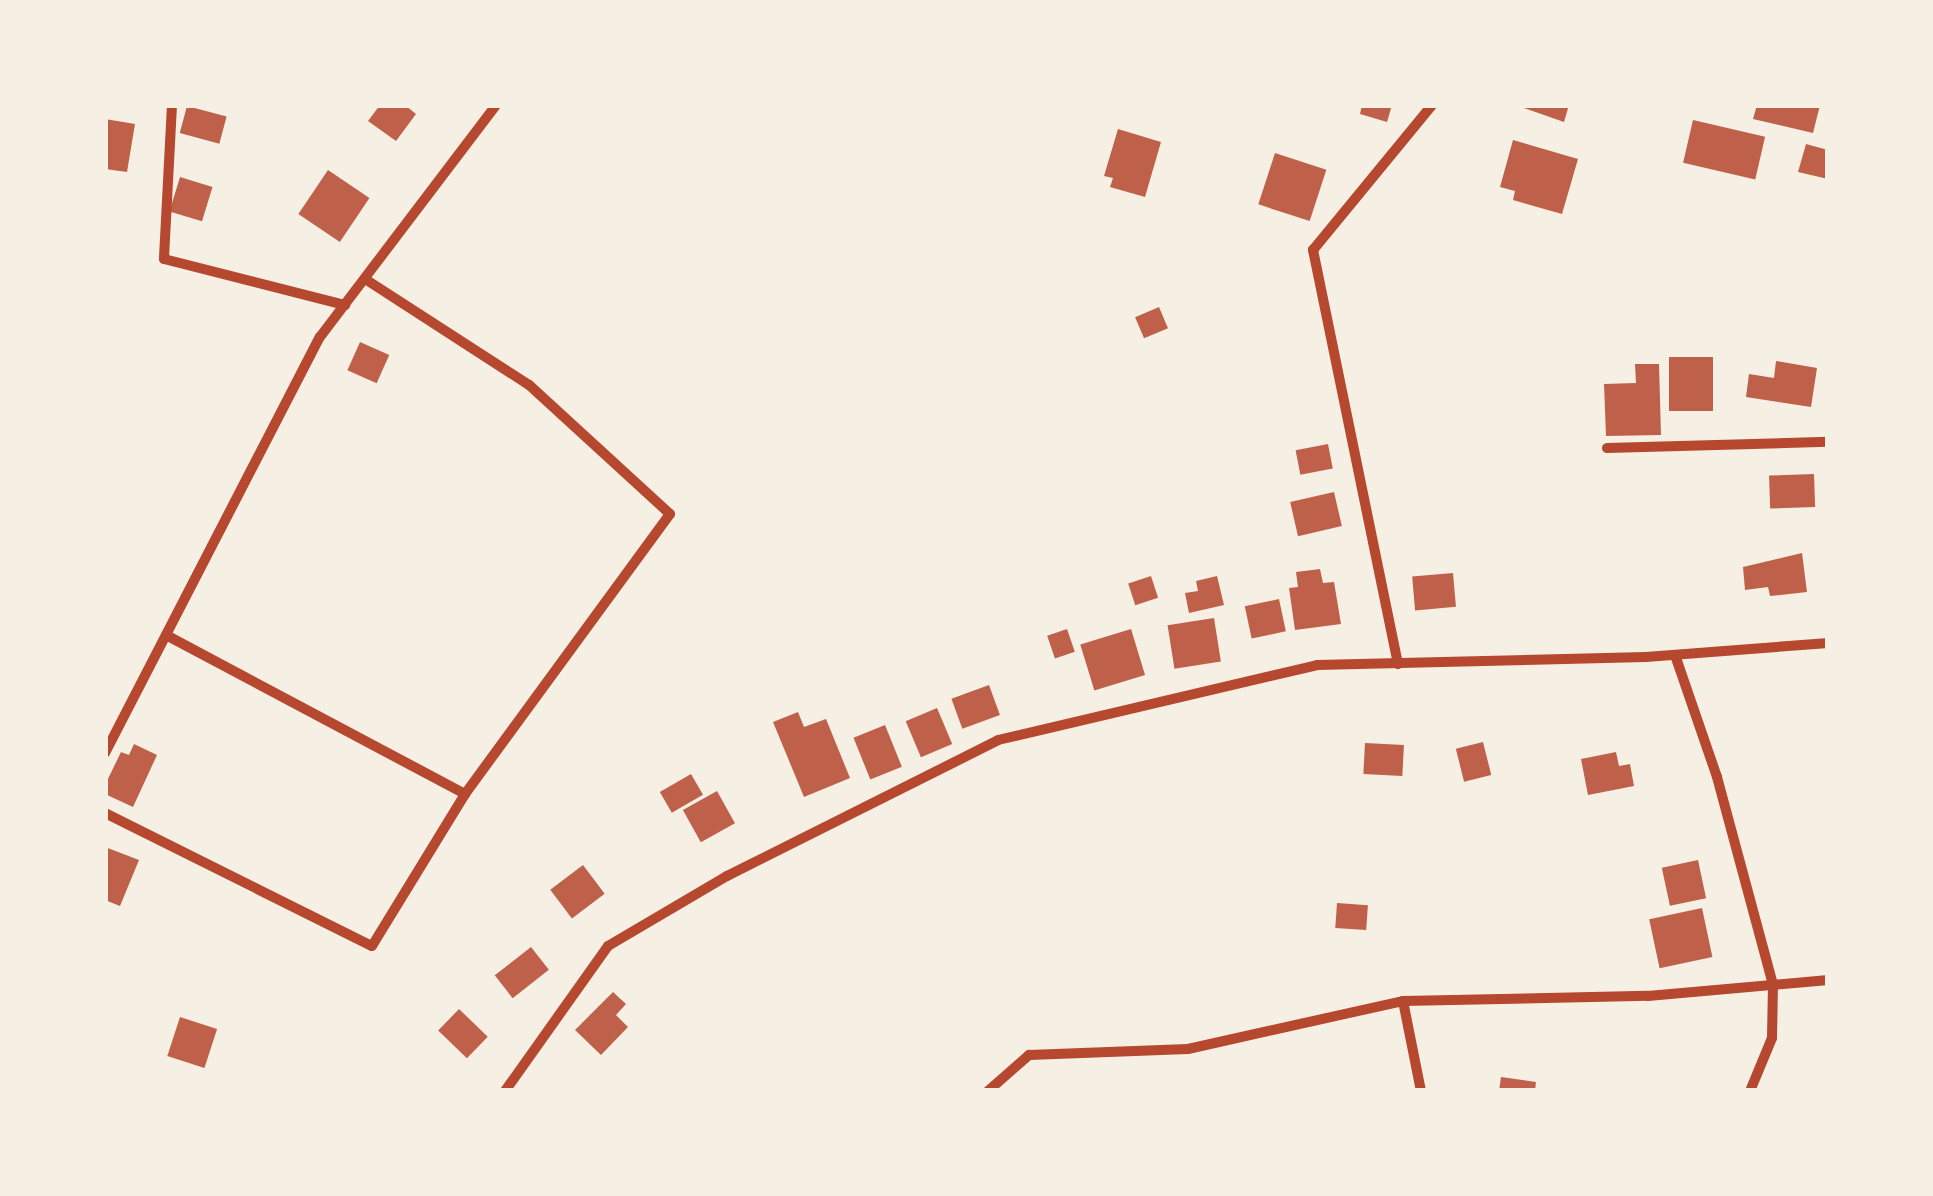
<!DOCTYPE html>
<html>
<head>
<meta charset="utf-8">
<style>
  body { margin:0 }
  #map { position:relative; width:1933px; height:1196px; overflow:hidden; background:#f6efe4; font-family:Lato,sans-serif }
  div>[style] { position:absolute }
  .building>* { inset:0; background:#bf614a; transform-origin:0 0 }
  .minor>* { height:10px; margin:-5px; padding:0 5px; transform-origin:5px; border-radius:5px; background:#b5482f }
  span { translate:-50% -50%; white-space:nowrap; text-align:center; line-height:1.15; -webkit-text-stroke:8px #f6efe4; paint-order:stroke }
  .frame { position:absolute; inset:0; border:108px solid #f6efe4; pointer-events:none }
</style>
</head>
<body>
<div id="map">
  <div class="building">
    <i style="clip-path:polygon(380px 105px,405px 105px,416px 114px,396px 141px,368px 121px)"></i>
    <i style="clip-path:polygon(1362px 105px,1392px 105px,1387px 122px,1360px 114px)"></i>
    <i style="clip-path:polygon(1515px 105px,1569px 105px,1564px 122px)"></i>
    <i style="clip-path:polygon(1757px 105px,1820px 105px,1813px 133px,1753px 119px)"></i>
    <i style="left:187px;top:106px;width:41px;height:28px;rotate:15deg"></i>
    <i style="clip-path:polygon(105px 119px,135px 124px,127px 172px,105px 169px)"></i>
    <i style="left:1693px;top:120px;width:74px;height:44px;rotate:13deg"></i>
    <i style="clip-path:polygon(1118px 129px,1161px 142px,1145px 197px,1110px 187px,1113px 178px,1104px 176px)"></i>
    <i style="clip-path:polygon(1513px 140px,1578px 159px,1562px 214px,1513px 200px,1515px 191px,1500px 187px)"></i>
    <i style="clip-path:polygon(1806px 144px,1828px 150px,1828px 179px,1798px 172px)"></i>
    <i style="left:1275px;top:153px;width:54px;height:54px;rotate:18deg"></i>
    <i style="left:328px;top:170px;width:50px;height:53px;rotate:34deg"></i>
    <i style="left:180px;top:177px;width:34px;height:36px;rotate:17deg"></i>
    <i style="left:1159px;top:307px;width:23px;height:26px;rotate:67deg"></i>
    <i style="left:360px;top:342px;width:32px;height:31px;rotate:24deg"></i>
    <i style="left:1669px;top:357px;width:44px;height:54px"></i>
    <i style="clip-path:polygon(1776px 361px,1817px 368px,1811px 407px,1746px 397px,1749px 374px,1774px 378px)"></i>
    <i style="clip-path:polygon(1635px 364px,1659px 364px,1661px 435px,1606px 436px,1604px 384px,1636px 383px)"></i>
    <i style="left:1328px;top:444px;width:25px;height:33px;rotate:79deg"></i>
    <i style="left:1814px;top:474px;width:33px;height:45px;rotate:88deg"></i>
    <i style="left:1334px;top:492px;width:35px;height:45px;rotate:77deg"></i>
    <i style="clip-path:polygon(1802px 553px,1807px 592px,1770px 596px,1768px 587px,1745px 590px,1743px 567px)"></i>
    <i style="clip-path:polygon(1320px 569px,1323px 583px,1334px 582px,1341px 624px,1295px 630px,1289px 588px,1298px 587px,1296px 572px)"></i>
    <i style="left:1453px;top:573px;width:34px;height:41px;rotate:85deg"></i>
    <i style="left:1151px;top:576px;width:23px;height:24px;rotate:72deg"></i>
    <i style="clip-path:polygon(1217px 576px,1224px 605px,1189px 613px,1185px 593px,1198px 591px,1196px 581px)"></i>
    <i style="left:1279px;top:599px;width:33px;height:35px;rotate:78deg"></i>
    <i style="left:1214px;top:618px;width:44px;height:47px;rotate:81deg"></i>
    <i style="left:1067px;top:629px;width:24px;height:21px;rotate:71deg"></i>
    <i style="left:1131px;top:629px;width:48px;height:53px;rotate:73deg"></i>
    <i style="left:989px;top:685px;width:32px;height:40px;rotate:70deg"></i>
    <i style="left:937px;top:708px;width:39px;height:34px;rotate:67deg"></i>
    <i style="clip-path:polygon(798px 712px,804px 727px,826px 719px,850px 778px,804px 797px,773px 722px)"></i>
    <i style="left:885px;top:725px;width:45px;height:34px;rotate:68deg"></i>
    <i style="left:1483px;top:742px;width:34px;height:28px;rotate:76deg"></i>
    <i style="left:1365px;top:743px;width:39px;height:31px;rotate:3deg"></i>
    <i style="clip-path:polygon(134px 744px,157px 755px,133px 807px,105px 794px,105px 785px,121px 752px,129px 755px)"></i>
    <i style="clip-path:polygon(1616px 752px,1619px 766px,1630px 764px,1634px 786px,1588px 795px,1581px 759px)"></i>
    <i style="left:691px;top:774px;width:24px;height:36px;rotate:60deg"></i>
    <i style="left:717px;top:791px;width:37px;height:39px;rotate:61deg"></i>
    <i style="clip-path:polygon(105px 847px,139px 860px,120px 906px,105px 900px)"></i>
    <i style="left:1698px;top:860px;width:39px;height:37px;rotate:78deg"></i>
    <i style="left:583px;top:865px;width:36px;height:41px;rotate:53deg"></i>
    <i style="left:1337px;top:903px;width:31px;height:25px;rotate:4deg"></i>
    <i style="left:1702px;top:908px;width:50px;height:54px;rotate:78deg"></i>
    <i style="left:531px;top:947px;width:29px;height:46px;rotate:52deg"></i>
    <i style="clip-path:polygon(613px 992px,626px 1004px,616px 1015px,628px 1027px,601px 1055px,575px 1030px)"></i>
    <i style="left:459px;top:1009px;width:40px;height:30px;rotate:44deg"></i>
    <i style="left:180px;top:1017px;width:39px;height:41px;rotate:18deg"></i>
    <i style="clip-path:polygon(1501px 1077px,1536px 1082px,1535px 1091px,1499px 1091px)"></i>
  </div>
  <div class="minor">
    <i style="left:172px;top:105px;width:154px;rotate:93deg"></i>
    <i style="left:164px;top:259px;width:187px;rotate:14.3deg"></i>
    <i style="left:1607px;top:448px;width:221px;rotate:-1.6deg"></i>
    <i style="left:166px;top:635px;width:339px;rotate:28deg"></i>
    <i style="left:1675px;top:655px;width:129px;rotate:71deg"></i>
    <i style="left:1717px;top:777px;width:215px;rotate:74.9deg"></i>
    <i style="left:1773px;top:985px;width:53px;rotate:91.1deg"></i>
    <i style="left:1772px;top:1038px;width:57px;rotate:112.5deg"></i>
    <i style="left:1398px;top:664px;width:423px;rotate:-101.6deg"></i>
    <i style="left:1313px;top:250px;width:188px;rotate:-50.6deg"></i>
    <i style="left:105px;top:753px;width:468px;rotate:-62.7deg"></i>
    <i style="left:320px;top:337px;width:291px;rotate:-52.8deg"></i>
    <i style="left:105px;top:813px;width:298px;rotate:26.5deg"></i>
    <i style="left:372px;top:946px;width:178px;rotate:-58.5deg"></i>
    <i style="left:465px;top:794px;width:347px;rotate:-53.8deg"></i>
    <i style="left:670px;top:514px;width:191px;rotate:-137.5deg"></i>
    <i style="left:529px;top:385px;width:195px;rotate:-147.1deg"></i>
    <i style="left:1403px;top:1001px;width:92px;rotate:78.7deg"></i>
    <i style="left:505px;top:1091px;width:178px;rotate:-54.6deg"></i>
    <i style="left:608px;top:946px;width:138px;rotate:-30.5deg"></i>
    <i style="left:727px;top:876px;width:303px;rotate:-26.6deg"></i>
    <i style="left:998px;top:740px;width:328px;rotate:-13.2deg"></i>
    <i style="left:1317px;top:665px;width:329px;rotate:-1.4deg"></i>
    <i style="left:1646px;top:657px;width:183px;rotate:-4.4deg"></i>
    <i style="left:988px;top:1091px;width:55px;rotate:-41.3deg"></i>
    <i style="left:1029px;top:1055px;width:159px;rotate:-2.2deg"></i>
    <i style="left:1188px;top:1049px;width:220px;rotate:-12.6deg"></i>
    <i style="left:1403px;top:1001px;width:245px;rotate:-1.2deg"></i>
    <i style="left:1648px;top:996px;width:181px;rotate:-5.1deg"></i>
  </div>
  <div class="frame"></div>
</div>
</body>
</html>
